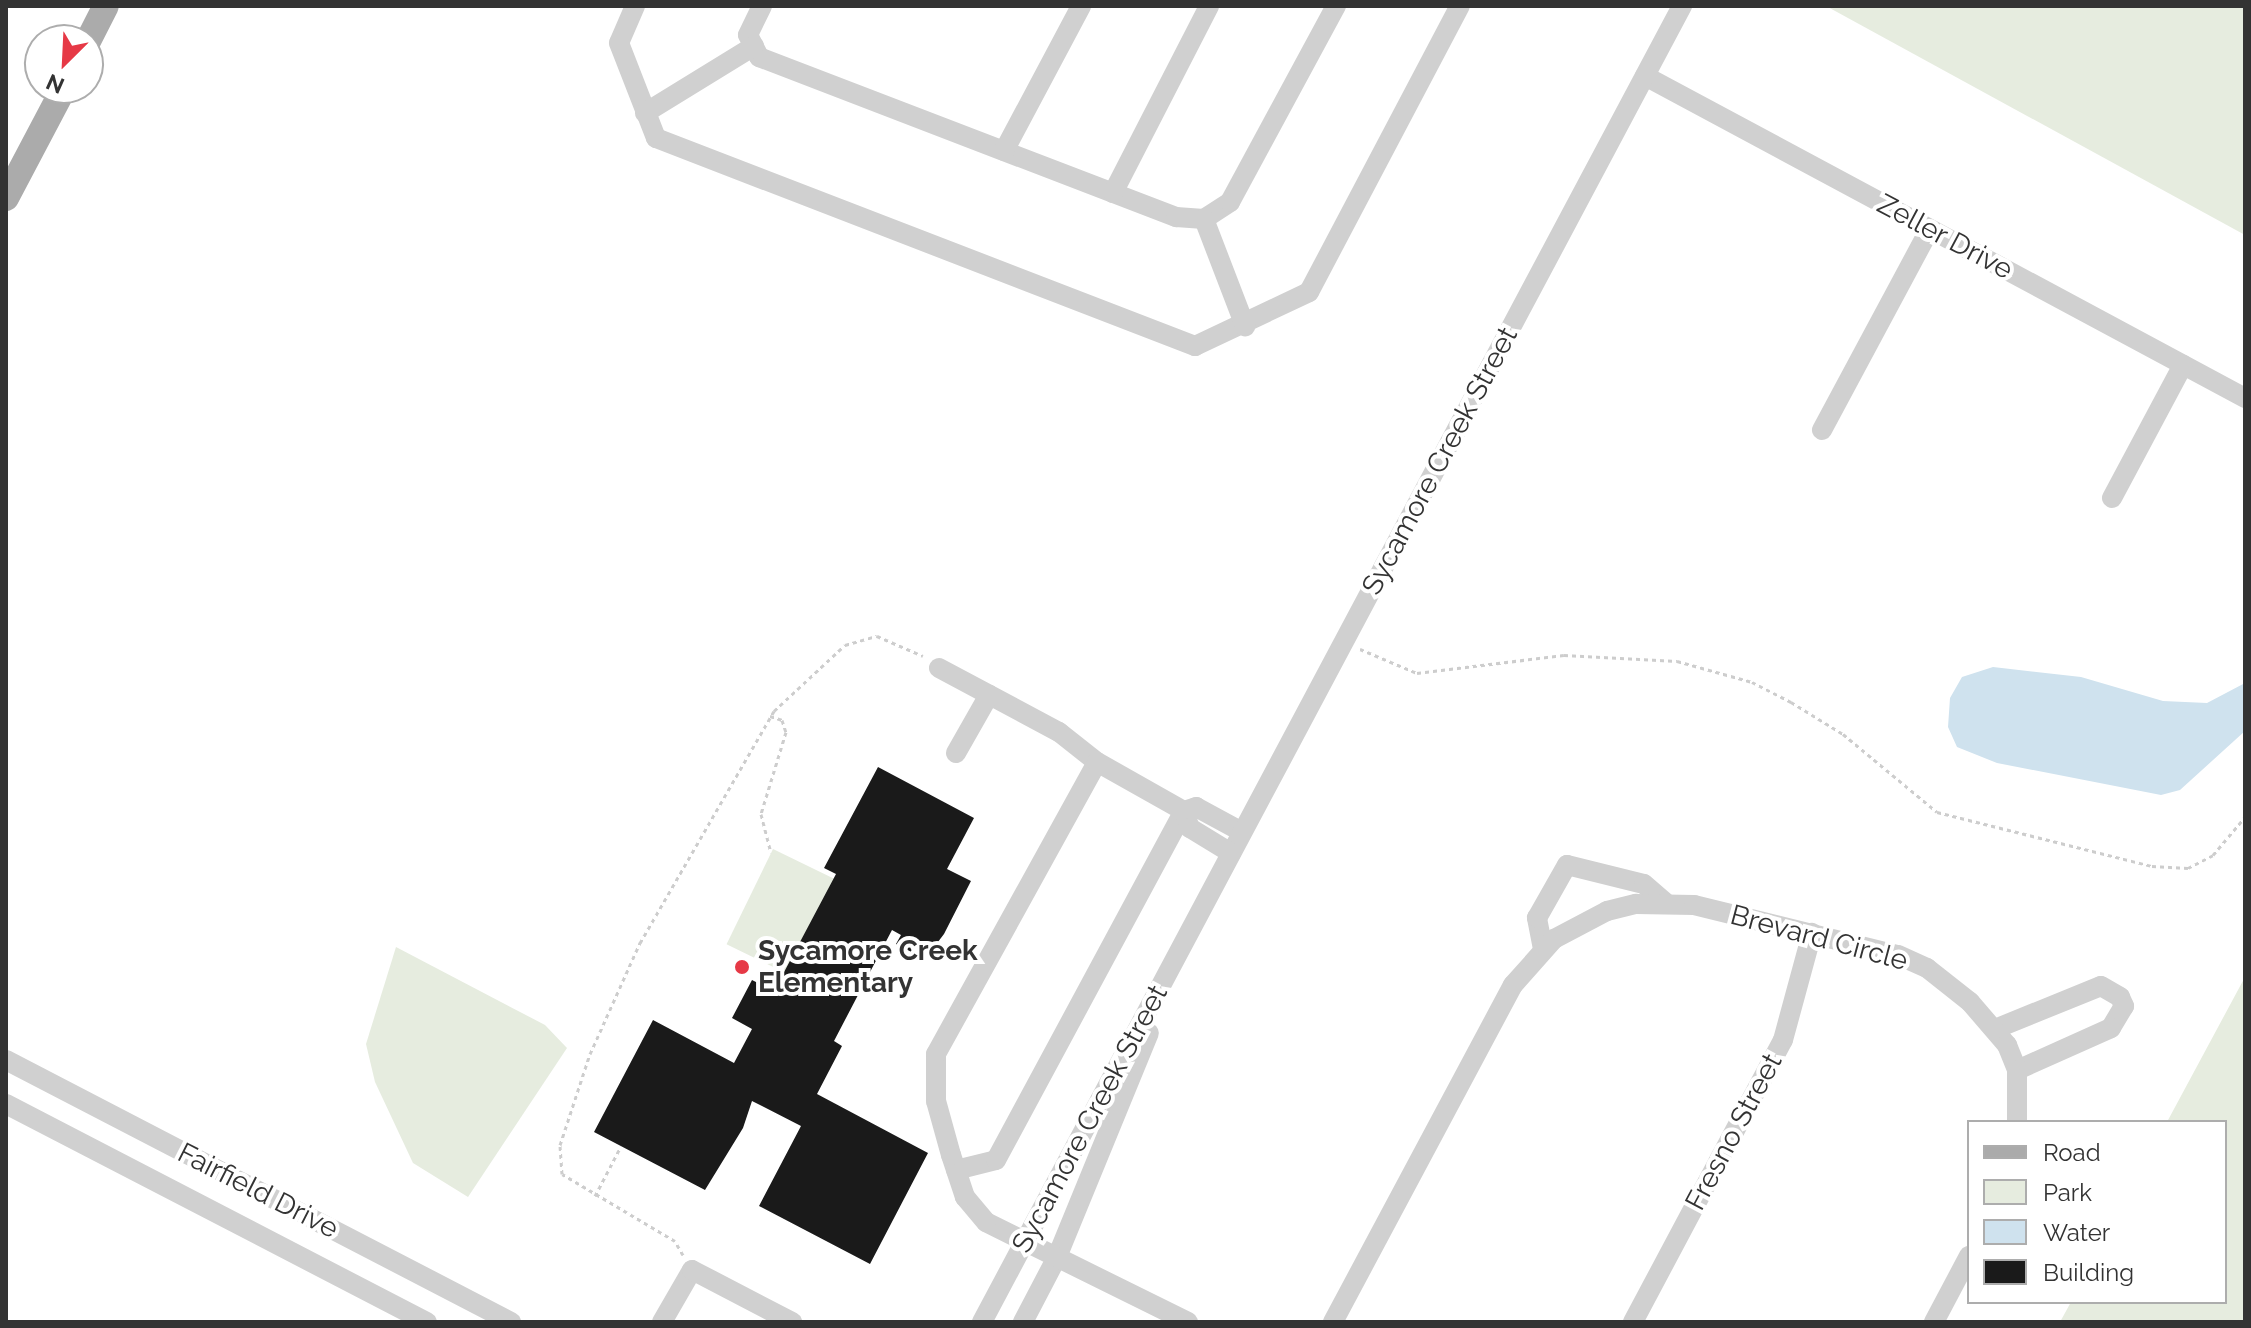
<!DOCTYPE html>
<html>
<head>
<meta charset="utf-8">
<style>
  body { margin:0 }
  #map { position:relative; width:2251px; height:1328px; overflow:hidden; background:#fff; font-family:Raleway,sans-serif }
  div>[style] { position:absolute }
  .green>* { inset:0; background:#e6ecdf; transform-origin:0 0 }
  .water>* { inset:0; background:#cfe2ee }
  .building>* { inset:0; background:#1a1a1a }
  .path>* { height:3px; margin-top:-1.5px; transform-origin:0; background:repeating-linear-gradient(90deg,#cdcdcd 0 4px,transparent 0 8px) }
  .minor>* { height:20px; margin:-10px; padding:0 10px; transform-origin:10px; border-radius:10px; background:#d0d0d0 }
  .major>* { height:26px; margin:-13px; padding:0 13px; transform-origin:13px; border-radius:13px; background:#ababab }
  .dots>* { width:22px; height:22px; translate:-50% -50%; box-sizing:border-box; border:4px solid #fff; border-radius:50% }
  span { translate:-50% -50%; white-space:nowrap; text-align:center; line-height:1.15; -webkit-text-stroke:8px #fff; paint-order:stroke }
  .street-label { font-size:28px; color:#333 }
  .poi-label { font-size:28px; color:#333; font-weight:700 }
  .left { translate:0 -50%; text-align:left }
  .frame { position:absolute; inset:0; border:8px solid #333; pointer-events:none }
  .legend { position:absolute; left:1967px; top:1120px; width:260px; height:184px; box-sizing:border-box; background:#fff; border:2px solid #adadad; margin:0; padding:10px 14px; list-style:none; font-size:24px; color:#333 }
  .legend li { display:flex; align-items:center; gap:16px; height:40px }
  .legend b { width:40px; border:2px solid #adadad }
  .north { position:absolute; left:24px; top:24px; width:80px; height:80px; box-sizing:border-box; background:#fff; border:2px solid #adadad; border-radius:50%; rotate:204deg; font-size:22px; font-weight:700; line-height:32px; text-align:center; color:#333 }
  .north::after { content:''; display:block; margin:auto; width:28px; height:36px; background:#e63946; clip-path:polygon(50% 0,100% 100%,50% 72%,0 100%) }
</style>
</head>
<body>
<div id="map">
  <div class="green">
    <i style="clip-path:polygon(1826px 6px,2245px 6px,2245px 235px)"></i>
    <i style="left:773px;top:849px;width:68px;height:106px;rotate:26deg"></i>
    <i style="clip-path:polygon(396px 947px,545px 1025px,567px 1048px,468px 1197px,413px 1163px,375px 1082px,366px 1044px)"></i>
    <i style="clip-path:polygon(2245px 977px,2245px 1322px,2060px 1322px,2071px 1302px,2225px 1302px,2225px 1122px,2167px 1122px)"></i>
  </div>
  <div class="water">
    <i style="clip-path:polygon(1993px 667px,2081px 677px,2163px 701px,2207px 703px,2245px 683px,2245px 731px,2180px 790px,2161px 795px,1997px 763px,1957px 747px,1948px 727px,1950px 698px,1962px 677px)"></i>
  </div>
  <div class="building">
    <i style="clip-path:polygon(878px 767px,974px 818px,947px 869px,971px 881px,944px 934px,925px 959px,896px 944px,901px 935px,892px 930px,834px 1041px,842px 1046px,817px 1094px,928px 1153px,870px 1264px,759px 1206px,801px 1126px,752px 1101px,743px 1128px,705px 1190px,594px 1132px,653px 1020px,734px 1063px,752px 1029px,732px 1018px,752px 980px,774px 991px,836px 874px,824px 868px)"></i>
  </div>
  <div class="path">
    <i style="left:1360px;top:649px;width:62px;rotate:22.8deg"></i>
    <i style="left:1417px;top:673px;width:148px;rotate:-7deg"></i>
    <i style="left:1564px;top:655px;width:113px;rotate:3deg"></i>
    <i style="left:1677px;top:661px;width:78px;rotate:15.6deg"></i>
    <i style="left:1752px;top:682px;width:44px;rotate:27.1deg"></i>
    <i style="left:1791px;top:702px;width:61px;rotate:31.6deg"></i>
    <i style="left:1843px;top:734px;width:122px;rotate:39.7deg"></i>
    <i style="left:1937px;top:812px;width:222px;rotate:14.1deg"></i>
    <i style="left:2152px;top:866px;width:36px;rotate:3deg"></i>
    <i style="left:2188px;top:868px;width:28px;rotate:-27deg"></i>
    <i style="left:2213px;top:855px;width:50px;rotate:-49.9deg"></i>
    <i style="left:770px;top:716px;width:13px;rotate:18deg"></i>
    <i style="left:782px;top:720px;width:13px;rotate:72deg"></i>
    <i style="left:786px;top:732px;width:86px;rotate:107deg"></i>
    <i style="left:761px;top:814px;width:40px;rotate:75.6deg"></i>
    <i style="left:595px;top:1196px;width:56px;rotate:-62.5deg"></i>
    <i style="left:683px;top:1255px;width:16px;rotate:-120deg"></i>
    <i style="left:675px;top:1241px;width:131px;rotate:-149.3deg"></i>
    <i style="left:562px;top:1174px;width:29px;rotate:-94deg"></i>
    <i style="left:560px;top:1145px;width:96px;rotate:-71.8deg"></i>
    <i style="left:590px;top:1054px;width:122px;rotate:-65.8deg"></i>
    <i style="left:640px;top:943px;width:268px;rotate:-60deg"></i>
    <i style="left:774px;top:711px;width:97px;rotate:-42.9deg"></i>
    <i style="left:845px;top:645px;width:33px;rotate:-16deg"></i>
    <i style="left:877px;top:636px;width:50px;rotate:23.5deg"></i>
  </div>
  <div class="minor">
    <i style="left:635px;top:6px;width:40px;rotate:113.4deg"></i>
    <i style="left:619px;top:43px;width:102px;rotate:68.7deg"></i>
    <i style="left:656px;top:138px;width:578px;rotate:21.1deg"></i>
    <i style="left:1195px;top:346px;width:126px;rotate:-25.3deg"></i>
    <i style="left:1309px;top:292px;width:323px;rotate:-62.2deg"></i>
    <i style="left:762px;top:6px;width:32px;rotate:116deg"></i>
    <i style="left:748px;top:35px;width:25px;rotate:63deg"></i>
    <i style="left:759px;top:57px;width:447px;rotate:21deg"></i>
    <i style="left:1176px;top:217px;width:28px;rotate:4deg"></i>
    <i style="left:1204px;top:219px;width:31px;rotate:-33deg"></i>
    <i style="left:1230px;top:202px;width:223px;rotate:-61.6deg"></i>
    <i style="left:1645px;top:76px;width:681px;rotate:28.22deg"></i>
    <i style="left:645px;top:113px;width:128px;rotate:-31.6deg"></i>
    <i style="left:1004px;top:151px;width:164px;rotate:-62deg"></i>
    <i style="left:1113px;top:193px;width:210px;rotate:-62.8deg"></i>
    <i style="left:1204px;top:219px;width:115px;rotate:69deg"></i>
    <i style="left:1822px;top:430px;width:228px;rotate:-61.8deg"></i>
    <i style="left:2112px;top:498px;width:151px;rotate:-61.9deg"></i>
    <i style="left:939px;top:668px;width:136px;rotate:28.1deg"></i>
    <i style="left:1059px;top:732px;width:48px;rotate:38.3deg"></i>
    <i style="left:956px;top:753px;width:67px;rotate:-60.4deg"></i>
    <i style="left:1543px;top:949px;width:32px;rotate:-101deg"></i>
    <i style="left:1537px;top:918px;width:61px;rotate:-60.5deg"></i>
    <i style="left:1567px;top:865px;width:79px;rotate:13.9deg"></i>
    <i style="left:1644px;top:884px;width:28px;rotate:41deg"></i>
    <i style="left:1995px;top:1029px;width:114px;rotate:-22.1deg"></i>
    <i style="left:2101px;top:986px;width:22px;rotate:30deg"></i>
    <i style="left:2120px;top:997px;width:10px;rotate:66deg"></i>
    <i style="left:2124px;top:1006px;width:26px;rotate:121deg"></i>
    <i style="left:2111px;top:1028px;width:103px;rotate:155.9deg"></i>
    <i style="left:6px;top:1060px;width:569px;rotate:27.42deg"></i>
    <i style="left:6px;top:1104px;width:474px;rotate:27.4deg"></i>
    <i style="left:956px;top:1170px;width:41px;rotate:-14deg"></i>
    <i style="left:996px;top:1160px;width:396px;rotate:-61.7deg"></i>
    <i style="left:1184px;top:811px;width:13px;rotate:-18deg"></i>
    <i style="left:1196px;top:807px;width:52px;rotate:28.5deg"></i>
    <i style="left:662px;top:1322px;width:60px;rotate:-60deg"></i>
    <i style="left:692px;top:1270px;width:113px;rotate:27.5deg"></i>
    <i style="left:982px;top:1322px;width:1491px;rotate:-61.99deg"></i>
    <i style="left:1023px;top:1322px;width:73px;rotate:-62.4deg"></i>
    <i style="left:1057px;top:1257px;width:242px;rotate:-67.7deg"></i>
    <i style="left:1188px;top:1322px;width:225px;rotate:-153.7deg"></i>
    <i style="left:986px;top:1222px;width:33px;rotate:-130deg"></i>
    <i style="left:965px;top:1197px;width:44px;rotate:-108.4deg"></i>
    <i style="left:951px;top:1155px;width:56px;rotate:-105.5deg"></i>
    <i style="left:936px;top:1101px;width:47px;rotate:-90deg"></i>
    <i style="left:936px;top:1054px;width:333px;rotate:-61.1deg"></i>
    <i style="left:1097px;top:762px;width:100px;rotate:29.4deg"></i>
    <i style="left:1184px;top:811px;width:18px;rotate:71deg"></i>
    <i style="left:1190px;top:828px;width:48px;rotate:31.4deg"></i>
    <i style="left:1333px;top:1322px;width:382px;rotate:-61.9deg"></i>
    <i style="left:1513px;top:985px;width:62px;rotate:-48.3deg"></i>
    <i style="left:1554px;top:939px;width:60px;rotate:-27.8deg"></i>
    <i style="left:1607px;top:911px;width:30px;rotate:-14deg"></i>
    <i style="left:1636px;top:904px;width:58px;rotate:1deg"></i>
    <i style="left:1694px;top:905px;width:210px;rotate:13.8deg"></i>
    <i style="left:1898px;top:955px;width:32px;rotate:24deg"></i>
    <i style="left:1927px;top:968px;width:55px;rotate:38.3deg"></i>
    <i style="left:1970px;top:1002px;width:57px;rotate:49.3deg"></i>
    <i style="left:2007px;top:1045px;width:27px;rotate:68deg"></i>
    <i style="left:2017px;top:1070px;width:52px;rotate:90deg"></i>
    <i style="left:1633px;top:1322px;width:319px;rotate:-62deg"></i>
    <i style="left:1783px;top:1040px;width:111px;rotate:-74.8deg"></i>
    <i style="left:1934px;top:1322px;width:75px;rotate:-62.1deg"></i>
  </div>
  <div class="major">
    <i style="left:88px;top:41px;width:39px;rotate:-63deg"></i>
    <i style="left:6px;top:198px;width:124px;rotate:-62.2deg"></i>
  </div>
  <div class="dots">
    <i style="left:742px;top:967px;background:#e63946"></i>
  </div>
  <div class="street-label">
    <span style="left:1945px;top:237px;rotate:28deg">Zeller Drive</span>
    <span style="left:1440px;top:461px;rotate:-62deg">Sycamore Creek Street</span>
    <span style="left:1819px;top:938px;rotate:15deg">Brevard Circle</span>
    <span style="left:1090px;top:1119px;rotate:-62deg">Sycamore Creek Street</span>
    <span style="left:1734px;top:1132px;rotate:-62deg">Fresno Street</span>
    <span style="left:258px;top:1191px;rotate:27deg">Fairfield Drive</span>
  </div>
  <div class="poi-label">
    <span class="left" style="left:758px;top:967px">Sycamore Creek<br>Elementary</span>
  </div>
  <div class="frame"></div>
  <ul class="legend">
  <li><b style="height:10px;background:#ababab"></b>Road</li>
  <li><b style="height:22px;background:#e6ecdf"></b>Park</li>
  <li><b style="height:22px;background:#cfe2ee"></b>Water</li>
  <li><b style="height:22px;background:#1a1a1a"></b>Building</li>
  </ul>
  <div class="north">N</div>
</div>
</body>
</html>
